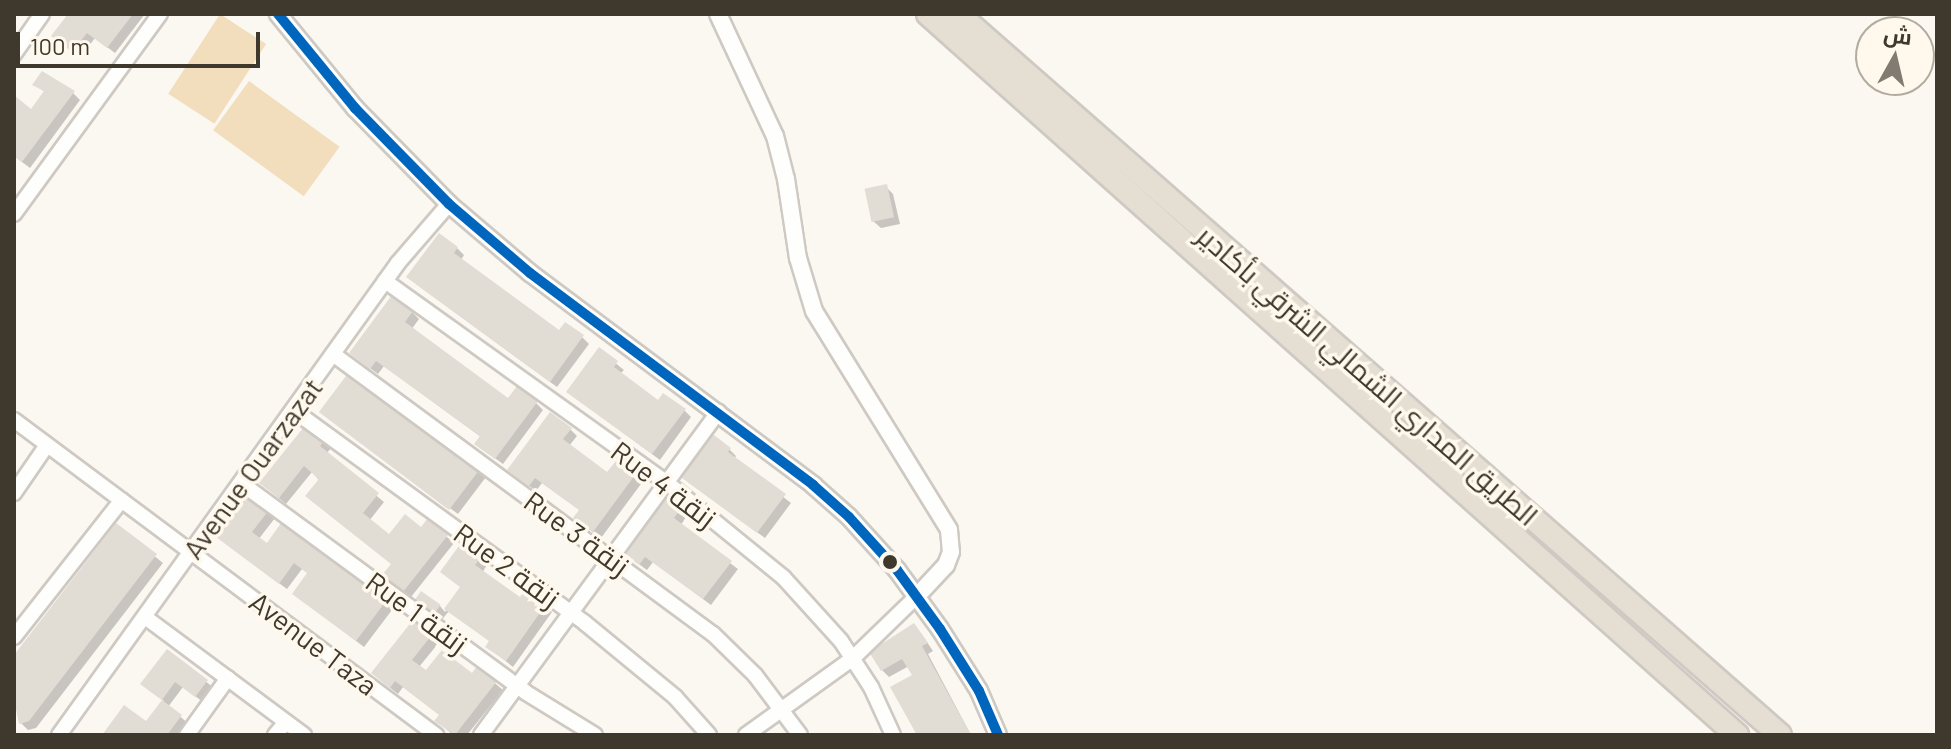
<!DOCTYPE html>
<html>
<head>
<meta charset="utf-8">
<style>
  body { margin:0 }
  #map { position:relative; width:1951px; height:749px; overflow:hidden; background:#fbf7f1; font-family:Barlow,Cairo,sans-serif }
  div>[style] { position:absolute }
  .green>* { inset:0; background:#f2debc; transform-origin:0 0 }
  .shadow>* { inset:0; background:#0003 }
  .building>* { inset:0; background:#e1dcd4; transform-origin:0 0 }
  .roads { filter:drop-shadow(2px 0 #cec9c2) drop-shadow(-2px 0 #cec9c2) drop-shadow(0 2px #cec9c2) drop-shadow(0 -2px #cec9c2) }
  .minor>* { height:14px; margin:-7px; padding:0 7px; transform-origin:7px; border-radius:7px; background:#fefefd }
  .tertiary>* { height:16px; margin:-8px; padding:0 8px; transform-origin:8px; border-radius:8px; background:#fefefd }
  .trunk>* { height:22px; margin:-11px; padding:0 11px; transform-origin:11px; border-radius:11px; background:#e4ded3 }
  .bus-1>* { height:10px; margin:-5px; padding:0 5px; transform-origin:5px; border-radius:5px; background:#0065bd }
  .dots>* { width:22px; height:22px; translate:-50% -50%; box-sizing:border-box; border:4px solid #fff8ed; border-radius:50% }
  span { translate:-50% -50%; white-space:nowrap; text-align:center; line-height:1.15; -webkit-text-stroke:7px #fff8ed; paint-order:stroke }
  .street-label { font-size:28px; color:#3f382d }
  .frame { position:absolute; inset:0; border:16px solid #3f382d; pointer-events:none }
  .north { position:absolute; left:1855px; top:16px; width:80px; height:80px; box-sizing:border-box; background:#fff8ed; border:2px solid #b2aba0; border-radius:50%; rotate:8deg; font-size:22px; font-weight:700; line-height:32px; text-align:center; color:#3f382d }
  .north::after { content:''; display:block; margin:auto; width:28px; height:36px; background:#817b72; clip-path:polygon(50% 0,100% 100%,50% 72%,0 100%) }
  .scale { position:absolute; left:16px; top:32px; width:244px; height:36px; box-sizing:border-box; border:4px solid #3f382d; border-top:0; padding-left:10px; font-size:24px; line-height:28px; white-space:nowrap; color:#3f382d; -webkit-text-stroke:6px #fff8ed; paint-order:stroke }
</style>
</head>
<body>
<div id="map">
  <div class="green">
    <i style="left:220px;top:14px;width:55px;height:95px;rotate:33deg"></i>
    <i style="left:249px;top:81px;width:112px;height:61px;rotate:36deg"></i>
  </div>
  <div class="shadow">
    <i style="clip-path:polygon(70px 14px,145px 14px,115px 53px,95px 38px,80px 58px,53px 36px)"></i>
    <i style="clip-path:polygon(35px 85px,73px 93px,80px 100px,30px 168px,14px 156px,14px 98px,32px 111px,45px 92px)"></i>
    <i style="clip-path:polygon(886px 187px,893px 194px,900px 224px,881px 228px,873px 221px)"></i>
    <i style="clip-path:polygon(457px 248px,464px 255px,461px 260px,560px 333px,582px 337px,589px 344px,557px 387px,416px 284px)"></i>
    <i style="clip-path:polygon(412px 312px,419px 319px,411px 330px,509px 401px,536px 403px,543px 410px,503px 464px,484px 450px,481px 437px,384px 366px,378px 374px,359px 360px)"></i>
    <i style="clip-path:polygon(599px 350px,624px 370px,620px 374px,659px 402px,684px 410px,691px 417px,660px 460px,576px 398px)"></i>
    <i style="clip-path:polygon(329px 419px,479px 470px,486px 477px,458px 514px)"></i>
    <i style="clip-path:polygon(570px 429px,577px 436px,569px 446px,608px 474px,616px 463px,641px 484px,601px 538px,583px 525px,581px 511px,542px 483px,536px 491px,517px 477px)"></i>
    <i style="clip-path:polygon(325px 440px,332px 447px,326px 454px,384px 502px,369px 521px,389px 537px,421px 530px,428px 521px,454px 543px,411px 597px,392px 582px,393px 565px,312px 472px,286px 504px,269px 490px)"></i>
    <i style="clip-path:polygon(729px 449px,736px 456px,734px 459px,791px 503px,765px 538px,688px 482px)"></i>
    <i style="clip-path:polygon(681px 508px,688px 515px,680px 526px,738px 569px,711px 605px,653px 562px,647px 570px,628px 556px)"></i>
    <i style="clip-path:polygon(268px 511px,275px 518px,258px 540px,388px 599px,395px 606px,364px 647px,302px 600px,309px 574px,302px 569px,287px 589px,226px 544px)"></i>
    <i style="clip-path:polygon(116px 525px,163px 563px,36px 728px,28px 730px,21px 723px,18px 706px,14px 707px,14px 657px)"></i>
    <i style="clip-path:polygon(480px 558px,487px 565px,482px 573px,521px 600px,545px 606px,552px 612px,513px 667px,488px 647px,491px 642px,449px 611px,440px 622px,421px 610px,440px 606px,445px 612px,462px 588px,443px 572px)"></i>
    <i style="clip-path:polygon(434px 633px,441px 640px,419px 667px,426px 673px,472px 676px,478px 669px,503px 690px,467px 735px,453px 735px,437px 721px,441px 716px,403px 687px,398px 694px,380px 680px)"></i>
    <i style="clip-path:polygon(921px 633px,933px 651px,928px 654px,971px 735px,917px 735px,892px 688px,914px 676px,909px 666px,889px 677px,882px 670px)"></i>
    <i style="clip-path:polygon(167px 651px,214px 688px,203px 702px,183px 687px,168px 707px,188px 723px,179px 735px,104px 735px,146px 724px,164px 701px,150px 691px)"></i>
  </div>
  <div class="building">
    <i style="clip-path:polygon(68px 14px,133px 14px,107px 48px,87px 33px,72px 52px,51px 36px)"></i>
    <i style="clip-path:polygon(42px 71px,75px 91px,22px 162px,14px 156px,14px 95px,31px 109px,44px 91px,32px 85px)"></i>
    <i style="left:887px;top:184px;width:34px;height:23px;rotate:78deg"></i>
    <i style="clip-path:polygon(439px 233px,458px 247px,454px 253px,559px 330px,565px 322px,584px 335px,550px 382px,406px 277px)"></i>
    <i style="clip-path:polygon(392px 295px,413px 311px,405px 322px,508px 398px,517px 386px,538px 401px,495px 459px,474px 444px,480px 436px,376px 361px,370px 369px,349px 353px)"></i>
    <i style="clip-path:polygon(599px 347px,618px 361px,614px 367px,658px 400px,663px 393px,686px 409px,652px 454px,566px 392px)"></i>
    <i style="left:349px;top:372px;width:163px;height:50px;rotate:37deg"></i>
    <i style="clip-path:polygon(550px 412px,572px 428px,563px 439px,607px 472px,616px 461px,635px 475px,593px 532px,573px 518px,579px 510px,535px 478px,529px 486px,507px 470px)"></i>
    <i style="clip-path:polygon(307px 423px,326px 439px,320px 446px,379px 493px,363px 513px,389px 534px,405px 514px,421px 527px,428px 518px,448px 535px,403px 592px,382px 575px,391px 564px,305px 496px,319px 479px,304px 466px,279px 498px,259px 483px)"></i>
    <i style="clip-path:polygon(710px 432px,731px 448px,728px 452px,786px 494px,757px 533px,678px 475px)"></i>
    <i style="clip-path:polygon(661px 491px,682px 507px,674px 518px,732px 561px,703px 599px,645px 557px,639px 565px,618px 549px)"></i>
    <i style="clip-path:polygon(248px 494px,269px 510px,252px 532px,267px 543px,281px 523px,367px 587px,369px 583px,389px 597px,356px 641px,292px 594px,307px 573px,294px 563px,279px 584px,216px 537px)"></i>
    <i style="clip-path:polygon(116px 523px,157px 554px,29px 721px,19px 724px,14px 699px,14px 655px)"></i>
    <i style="clip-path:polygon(461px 543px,481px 557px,475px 565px,520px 597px,525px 590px,546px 604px,506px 661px,485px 647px,489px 641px,444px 609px,460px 587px,440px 572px)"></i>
    <i style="left:421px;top:591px;width:24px;height:15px;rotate:35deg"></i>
    <i style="clip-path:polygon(416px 616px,435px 631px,412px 660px,426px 670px,442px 650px,472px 673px,477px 666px,497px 681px,455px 735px,434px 721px,439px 715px,395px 681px,390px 688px,371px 673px)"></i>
    <i style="clip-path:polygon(914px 623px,928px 643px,922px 646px,971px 735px,917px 735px,890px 687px,912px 675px,902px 659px,881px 671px,869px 652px)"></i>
    <i style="clip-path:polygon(167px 649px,208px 680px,195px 697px,175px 682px,162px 700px,140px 684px)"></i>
    <i style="clip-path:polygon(162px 700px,182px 715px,167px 735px,102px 735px,124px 705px,146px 721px)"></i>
  </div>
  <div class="roads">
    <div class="minor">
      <i style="left:14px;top:54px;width:49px;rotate:-55deg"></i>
      <i style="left:14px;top:214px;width:248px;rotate:-53.9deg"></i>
      <i style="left:385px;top:281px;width:345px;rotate:35.6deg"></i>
      <i style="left:666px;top:482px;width:151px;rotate:39.1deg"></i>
      <i style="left:783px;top:577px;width:86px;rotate:47.8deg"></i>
      <i style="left:841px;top:641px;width:55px;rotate:56.9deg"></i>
      <i style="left:871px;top:687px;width:53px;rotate:65.4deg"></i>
      <i style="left:333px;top:354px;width:472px;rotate:36.4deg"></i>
      <i style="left:713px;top:634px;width:59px;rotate:44.3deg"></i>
      <i style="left:755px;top:675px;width:75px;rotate:53.1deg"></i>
      <i style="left:293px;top:410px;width:361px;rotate:36.1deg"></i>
      <i style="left:585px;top:623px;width:117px;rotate:39.4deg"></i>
      <i style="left:675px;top:697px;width:51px;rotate:48.2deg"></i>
      <i style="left:14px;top:420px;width:527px;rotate:36.74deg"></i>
      <i style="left:241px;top:483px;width:353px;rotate:36.3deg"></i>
      <i style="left:525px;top:692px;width:82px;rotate:31.6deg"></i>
      <i style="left:14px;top:493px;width:58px;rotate:-55.5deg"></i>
      <i style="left:145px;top:617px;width:198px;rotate:36.6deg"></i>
      <i style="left:14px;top:637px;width:174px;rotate:-51.8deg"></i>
      <i style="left:59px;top:735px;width:581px;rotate:-54.31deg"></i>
      <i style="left:398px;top:263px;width:78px;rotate:-49.2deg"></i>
      <i style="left:187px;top:735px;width:70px;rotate:-54.3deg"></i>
      <i style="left:275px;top:735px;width:17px;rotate:-50deg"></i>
      <i style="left:481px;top:735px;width:401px;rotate:-53.7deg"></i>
      <i style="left:746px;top:735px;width:132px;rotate:-35.7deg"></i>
      <i style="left:853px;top:658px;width:89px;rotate:-44.1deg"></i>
    </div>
    <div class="tertiary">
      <i style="left:278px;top:14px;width:122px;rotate:50.7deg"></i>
      <i style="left:355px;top:108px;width:134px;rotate:45.6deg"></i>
      <i style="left:449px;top:204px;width:106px;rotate:40.4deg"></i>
      <i style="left:530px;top:273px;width:354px;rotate:36.8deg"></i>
      <i style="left:813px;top:485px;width:48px;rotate:41.6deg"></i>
      <i style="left:849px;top:517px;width:72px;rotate:47.8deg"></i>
      <i style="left:897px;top:570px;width:73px;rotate:53.9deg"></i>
      <i style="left:940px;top:629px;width:73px;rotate:57.8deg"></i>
      <i style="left:979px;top:691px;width:48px;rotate:66.6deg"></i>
      <i style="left:718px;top:14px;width:135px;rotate:65deg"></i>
      <i style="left:775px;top:136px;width:44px;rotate:75.7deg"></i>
      <i style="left:786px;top:179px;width:80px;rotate:81.4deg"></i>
      <i style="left:798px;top:258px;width:55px;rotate:73.2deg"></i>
      <i style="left:814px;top:311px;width:257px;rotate:58.3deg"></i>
      <i style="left:949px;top:530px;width:22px;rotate:85deg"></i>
      <i style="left:951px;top:552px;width:14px;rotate:111deg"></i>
      <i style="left:946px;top:565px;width:42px;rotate:133.1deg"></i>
    </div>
    <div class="trunk">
      <i style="left:928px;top:14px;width:1084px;rotate:41.71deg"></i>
      <i style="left:958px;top:14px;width:1093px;rotate:41.25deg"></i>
    </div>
  </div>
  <div class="bus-1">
    <i style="left:278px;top:14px;width:122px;rotate:50.7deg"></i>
    <i style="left:355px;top:108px;width:134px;rotate:45.6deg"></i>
    <i style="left:449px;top:204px;width:106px;rotate:40.4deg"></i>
    <i style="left:530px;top:273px;width:354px;rotate:36.8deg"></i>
    <i style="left:813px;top:485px;width:48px;rotate:41.6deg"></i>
    <i style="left:849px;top:517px;width:72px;rotate:47.8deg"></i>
    <i style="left:897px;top:570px;width:73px;rotate:53.9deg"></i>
    <i style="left:940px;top:629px;width:73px;rotate:57.8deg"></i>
    <i style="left:979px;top:691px;width:48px;rotate:66.6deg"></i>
  </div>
  <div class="dots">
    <i style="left:890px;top:562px;background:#3f382d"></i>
  </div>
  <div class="street-label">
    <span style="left:1368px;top:375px;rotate:41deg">الطريق المداري الشمالي الشرقي بأكادير</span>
    <span style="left:252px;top:468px;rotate:-54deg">Avenue Ouarzazat</span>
    <span style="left:664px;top:484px;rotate:37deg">Rue 4 زنقة</span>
    <span style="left:577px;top:533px;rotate:36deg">Rue 3 زنقة</span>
    <span style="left:507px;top:565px;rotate:36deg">Rue 2 زنقة</span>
    <span style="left:417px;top:612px;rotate:36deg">Rue 1 زنقة</span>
    <span style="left:314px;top:643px;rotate:37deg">Avenue Taza</span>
  </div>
  <div class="frame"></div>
  <div class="north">ش</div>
  <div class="scale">100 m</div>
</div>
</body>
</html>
